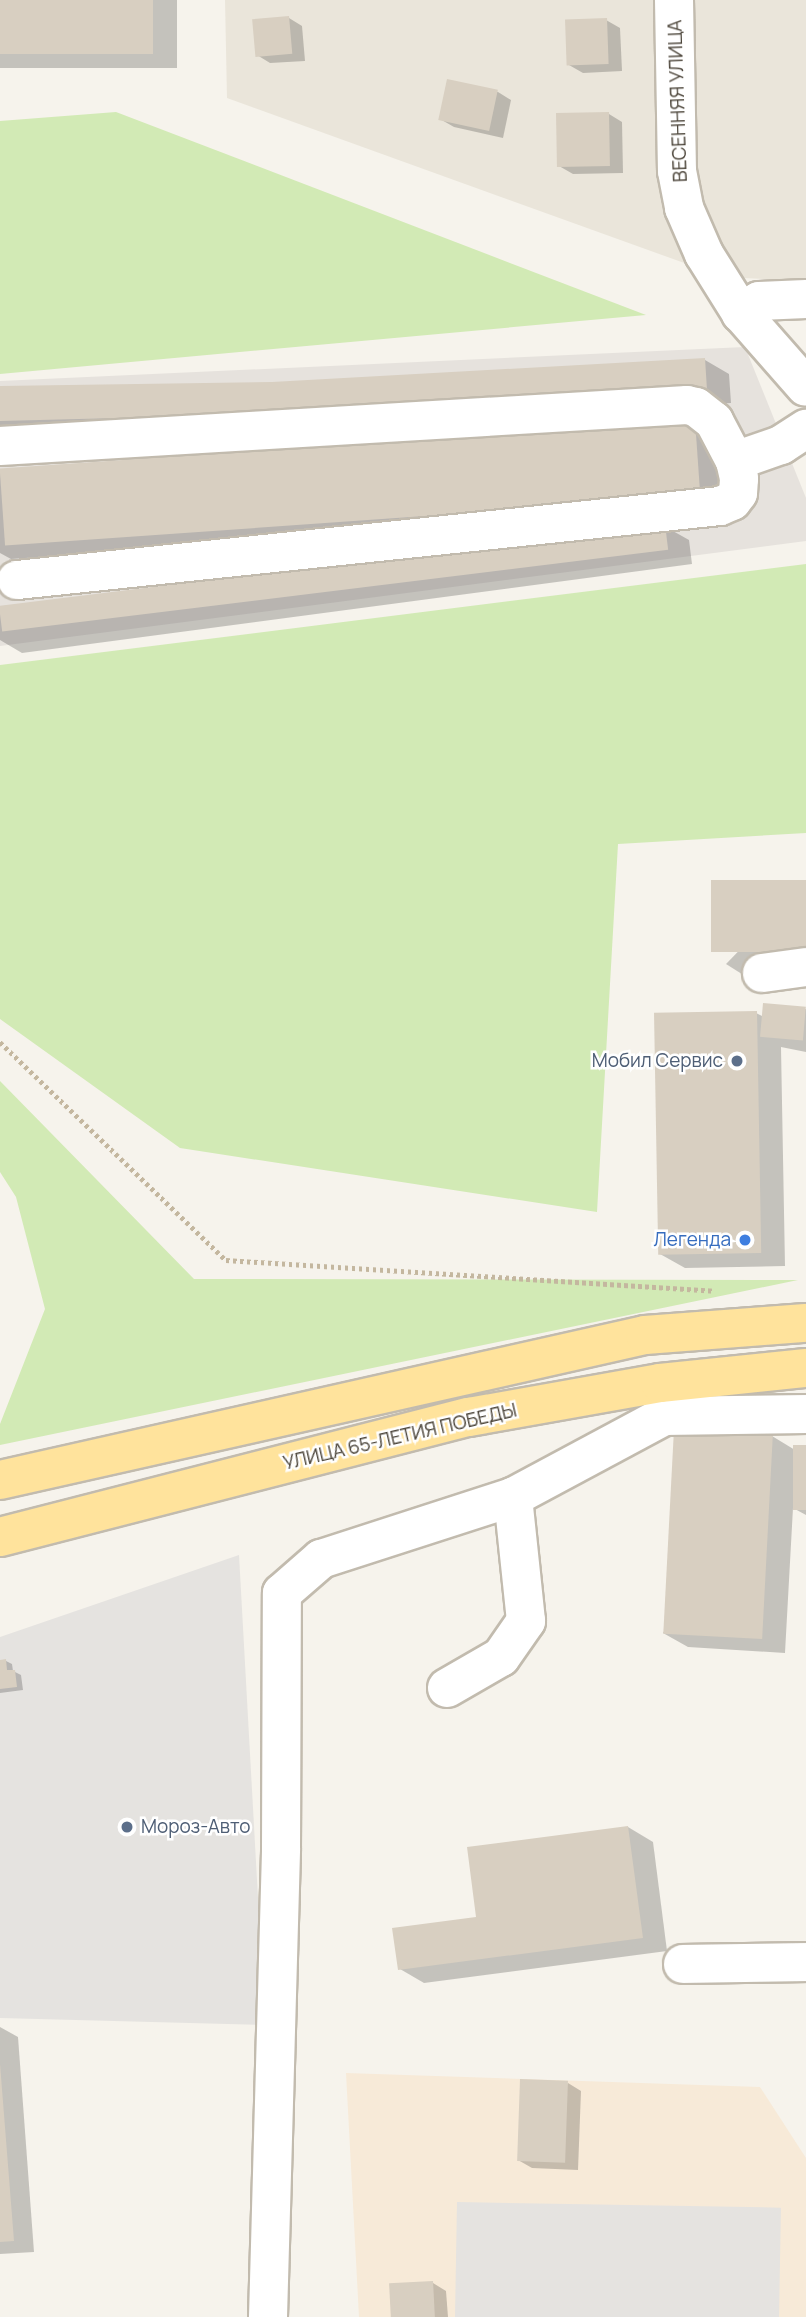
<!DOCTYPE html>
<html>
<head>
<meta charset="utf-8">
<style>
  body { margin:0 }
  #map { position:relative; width:806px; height:2317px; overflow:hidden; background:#f6f3ec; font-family:Manrope,sans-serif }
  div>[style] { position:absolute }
  .residential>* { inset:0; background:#eae5da }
  .commercial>* { inset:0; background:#f7ead8 }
  .industrial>* { inset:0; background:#e6e2dd }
  .green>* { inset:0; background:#d2eab5 }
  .parking>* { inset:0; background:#e5e3e0; transform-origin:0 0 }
  .shadow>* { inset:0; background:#0003; transform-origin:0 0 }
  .building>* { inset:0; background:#d8cfc1; transform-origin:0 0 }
  .path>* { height:4.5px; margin-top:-2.25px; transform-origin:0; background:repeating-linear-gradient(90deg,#c4b79f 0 3.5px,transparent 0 7px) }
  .roads { filter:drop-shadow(2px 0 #c2bbae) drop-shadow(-2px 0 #c2bbae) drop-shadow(0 2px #c2bbae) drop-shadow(0 -2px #c2bbae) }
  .minor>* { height:38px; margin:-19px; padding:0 19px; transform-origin:19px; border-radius:19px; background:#fff }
  .major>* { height:38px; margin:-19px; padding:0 19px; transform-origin:19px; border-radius:19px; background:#ffe39c }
  .dots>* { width:19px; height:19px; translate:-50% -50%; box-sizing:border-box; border:4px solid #fff; border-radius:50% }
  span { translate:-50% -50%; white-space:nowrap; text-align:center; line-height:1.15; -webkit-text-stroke:5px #fff; paint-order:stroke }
  .street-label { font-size:19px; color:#4b4439 }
  .service-label { font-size:19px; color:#4e5e75 }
  .right { translate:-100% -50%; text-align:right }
  .left { translate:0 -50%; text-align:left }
  .shop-label { font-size:19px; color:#366cbe }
</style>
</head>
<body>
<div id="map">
  <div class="residential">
    <i style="clip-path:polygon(225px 0,806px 0,806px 281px,723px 277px,227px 98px)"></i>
  </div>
  <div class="commercial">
    <i style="clip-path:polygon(346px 2073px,760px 2087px,806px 2158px,806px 2317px,359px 2317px)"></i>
  </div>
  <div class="industrial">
    <i style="clip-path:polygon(745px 347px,806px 498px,806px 541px,0 646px,0 381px)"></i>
  </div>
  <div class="green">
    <i style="clip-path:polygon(116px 112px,646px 315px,0 374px,0 121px)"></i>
    <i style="clip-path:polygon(806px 564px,806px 833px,618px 844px,597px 1212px,180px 1148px,0 1019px,0 665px)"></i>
    <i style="clip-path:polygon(0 1081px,194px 1279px,798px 1280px,0 1445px,0 1424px,45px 1309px,16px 1197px,0 1172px)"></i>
  </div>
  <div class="parking">
    <i style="clip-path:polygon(239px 1555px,265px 2025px,0 2018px,0 1637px)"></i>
    <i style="left:457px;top:2202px;width:324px;height:115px;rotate:1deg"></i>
  </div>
  <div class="shadow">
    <i style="left:0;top:0;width:177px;height:68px"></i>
    <i style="clip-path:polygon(289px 18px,302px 26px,305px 61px,270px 63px,257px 55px)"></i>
    <i style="clip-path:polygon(606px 20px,620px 28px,622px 71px,583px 73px,569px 65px)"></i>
    <i style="clip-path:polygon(449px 81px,498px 92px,511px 100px,503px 138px,454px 127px,440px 119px)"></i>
    <i style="clip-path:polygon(609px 114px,622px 122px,623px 173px,573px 174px,559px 166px)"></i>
    <i style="clip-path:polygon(705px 360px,729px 374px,731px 403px,298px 427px,0 434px,0 388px,272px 384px)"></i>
    <i style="clip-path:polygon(694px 422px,719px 436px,724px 510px,11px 559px,0 553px,0 470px)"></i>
    <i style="clip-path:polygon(664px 526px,689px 540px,692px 564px,22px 653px,0 640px,0 614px)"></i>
    <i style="clip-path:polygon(806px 882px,745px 976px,726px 964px)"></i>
    <i style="clip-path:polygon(806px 1009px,806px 1052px,781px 1047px,785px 1266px,685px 1268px,660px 1254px,756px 1013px,764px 1017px)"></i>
    <i style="clip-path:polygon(772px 1436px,795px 1450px,806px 1446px,806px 1515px,793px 1508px,785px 1653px,688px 1647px,663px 1633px)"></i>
    <i style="clip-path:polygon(6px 1661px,12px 1664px,13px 1671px,21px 1675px,23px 1690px,0 1693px,0 1662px)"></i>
    <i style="clip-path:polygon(628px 1827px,653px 1842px,667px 1951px,424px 1983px,400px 1969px)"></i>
    <i style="clip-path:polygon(0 2027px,18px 2037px,34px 2252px,0 2254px)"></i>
    <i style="clip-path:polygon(568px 2083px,581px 2091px,578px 2170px,532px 2168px,518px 2160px)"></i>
    <i style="clip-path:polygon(433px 2283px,446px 2291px,448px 2317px,392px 2317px)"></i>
  </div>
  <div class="building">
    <i style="left:0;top:0;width:153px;height:54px"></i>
    <i style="left:289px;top:16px;width:38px;height:37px;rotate:85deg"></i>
    <i style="left:607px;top:18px;width:46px;height:42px;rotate:88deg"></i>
    <i style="left:447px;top:79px;width:52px;height:42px;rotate:12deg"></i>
    <i style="left:609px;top:112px;width:54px;height:53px;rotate:89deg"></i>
    <i style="clip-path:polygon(705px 358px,707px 390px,272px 414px,0 421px,0 386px,272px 382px)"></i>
    <i style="left:695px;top:420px;width:77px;height:697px;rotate:86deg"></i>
    <i style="left:665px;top:524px;width:26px;height:671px;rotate:83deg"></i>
    <i style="left:806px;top:880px;width:72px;height:95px;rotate:90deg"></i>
    <i style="left:763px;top:1003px;width:43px;height:34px;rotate:5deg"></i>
    <i style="left:757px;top:1011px;width:242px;height:103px;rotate:89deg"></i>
    <i style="left:674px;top:1429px;width:99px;height:205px;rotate:3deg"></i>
    <i style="left:793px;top:1445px;width:13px;height:65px"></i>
    <i style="clip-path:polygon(6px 1659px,7px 1670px,15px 1670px,17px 1687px,0 1689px,0 1660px)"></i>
    <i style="clip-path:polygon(628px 1826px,643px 1938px,398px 1970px,392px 1928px,476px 1917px,467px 1847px)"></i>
    <i style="clip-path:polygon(0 2064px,14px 2241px,0 2242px)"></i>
    <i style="left:520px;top:2079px;width:48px;height:82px;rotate:2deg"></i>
    <i style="left:433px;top:2281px;width:36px;height:44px;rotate:87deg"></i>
  </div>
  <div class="path">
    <i style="left:0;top:1042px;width:314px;rotate:44deg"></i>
    <i style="left:226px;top:1260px;width:489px;rotate:3.6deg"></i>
  </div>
  <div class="roads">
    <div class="minor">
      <i style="left:674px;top:0;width:171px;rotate:89deg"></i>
      <i style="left:677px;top:171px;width:38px;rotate:79deg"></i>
      <i style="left:684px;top:208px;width:50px;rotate:66.5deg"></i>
      <i style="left:704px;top:254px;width:70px;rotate:57.9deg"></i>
      <i style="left:806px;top:299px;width:47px;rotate:177.6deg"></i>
      <i style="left:759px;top:301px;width:22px;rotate:146deg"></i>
      <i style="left:741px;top:313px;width:98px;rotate:48.7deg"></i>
      <i style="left:0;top:446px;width:688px;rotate:-3.42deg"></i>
      <i style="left:687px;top:405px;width:9px;rotate:13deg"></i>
      <i style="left:696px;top:407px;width:23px;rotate:38deg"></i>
      <i style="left:714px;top:421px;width:45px;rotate:62.3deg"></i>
      <i style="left:735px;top:461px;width:18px;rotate:77deg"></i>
      <i style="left:739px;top:479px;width:14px;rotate:94deg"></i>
      <i style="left:738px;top:493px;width:10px;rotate:127deg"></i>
      <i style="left:732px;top:501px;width:13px;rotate:157deg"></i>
      <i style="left:720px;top:506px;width:707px;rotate:173.99deg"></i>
      <i style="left:735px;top:461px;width:49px;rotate:-19.2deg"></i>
      <i style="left:781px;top:445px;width:30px;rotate:-33deg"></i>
      <i style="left:762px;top:973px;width:44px;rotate:-7.8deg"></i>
      <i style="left:447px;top:1688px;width:62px;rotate:-29.9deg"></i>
      <i style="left:501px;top:1657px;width:44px;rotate:-55.2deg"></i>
      <i style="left:526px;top:1621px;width:125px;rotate:-96deg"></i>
      <i style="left:513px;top:1497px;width:171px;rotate:-28.2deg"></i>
      <i style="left:664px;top:1416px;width:142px;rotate:-0.8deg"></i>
      <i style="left:683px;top:1964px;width:123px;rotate:-0.9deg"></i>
      <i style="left:268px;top:2317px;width:469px;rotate:-88.4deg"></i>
      <i style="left:281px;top:1848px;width:255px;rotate:-89.8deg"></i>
      <i style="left:282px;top:1593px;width:52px;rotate:-41.1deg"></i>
      <i style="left:321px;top:1559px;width:202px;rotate:-17.9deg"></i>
    </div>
    <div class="major">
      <i style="left:0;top:1480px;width:661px;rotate:-12.67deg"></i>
      <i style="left:645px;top:1335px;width:161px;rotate:-4.3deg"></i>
      <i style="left:0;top:1537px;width:484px;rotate:-14.4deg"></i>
      <i style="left:469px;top:1417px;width:194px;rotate:-10.1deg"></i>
      <i style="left:660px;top:1383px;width:147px;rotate:-5.9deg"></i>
    </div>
  </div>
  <div class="dots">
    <i style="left:737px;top:1061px;background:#5c6f8a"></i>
    <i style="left:745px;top:1240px;background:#3f7fe0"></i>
    <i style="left:127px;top:1827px;background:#5c6f8a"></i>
  </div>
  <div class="street-label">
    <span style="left:678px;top:101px;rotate:-92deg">ВЕСЕННЯЯ УЛИЦА</span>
    <span style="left:400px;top:1437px;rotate:-13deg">УЛИЦА 65-ЛЕТИЯ ПОБЕДЫ</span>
  </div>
  <div class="service-label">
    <span class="right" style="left:723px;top:1061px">Мобил Сервис</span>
    <span class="left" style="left:141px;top:1827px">Мороз-Авто</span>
  </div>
  <div class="shop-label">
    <span class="right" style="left:731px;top:1240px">Легенда</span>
  </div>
</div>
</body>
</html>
